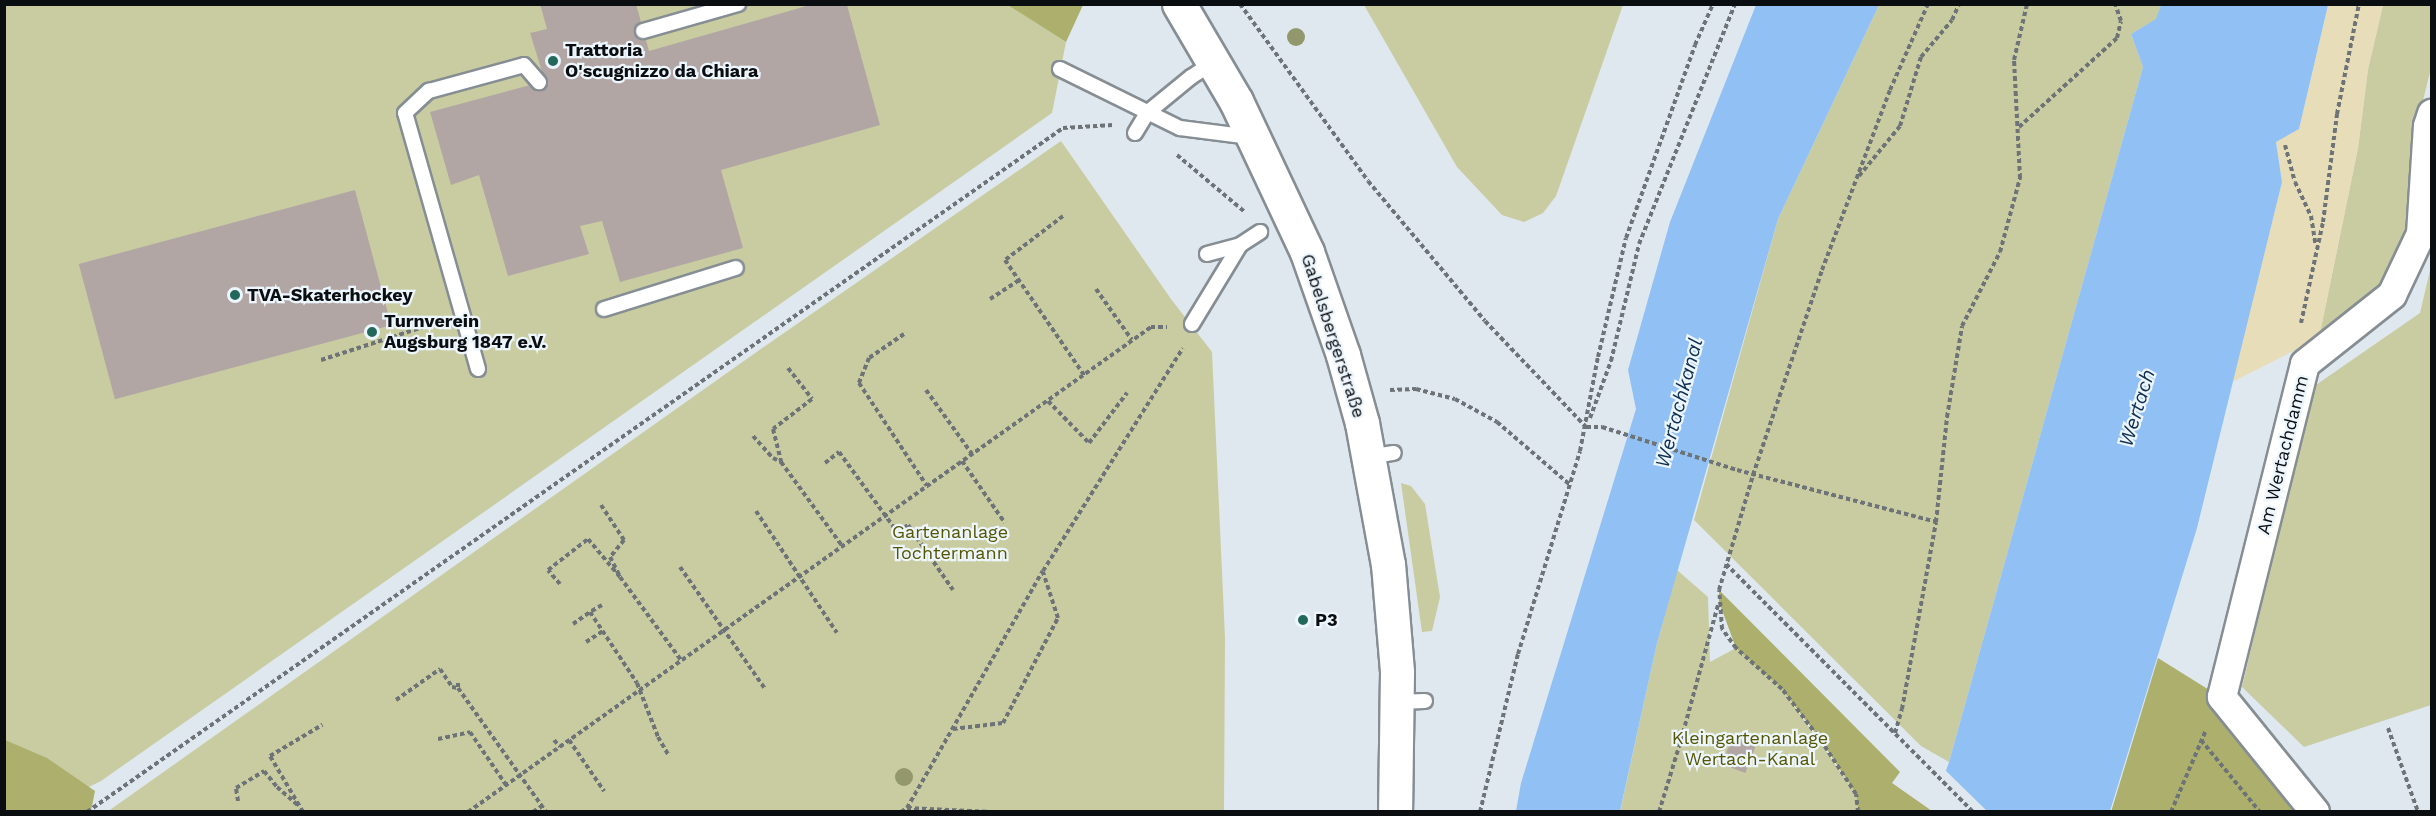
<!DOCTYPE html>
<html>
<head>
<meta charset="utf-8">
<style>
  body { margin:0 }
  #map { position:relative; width:2436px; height:816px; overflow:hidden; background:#dfe8ef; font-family:"Work Sans",sans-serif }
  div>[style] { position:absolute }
  .green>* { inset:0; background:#c8cca0 }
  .forest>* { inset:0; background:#acb06c }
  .sand>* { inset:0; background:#e7ddb8 }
  .water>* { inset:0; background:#91c0f4 }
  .pier>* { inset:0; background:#dfe8ef }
  .building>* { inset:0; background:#b2a6a5; transform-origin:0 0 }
  .path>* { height:4px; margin-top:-2px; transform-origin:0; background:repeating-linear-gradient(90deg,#6d7377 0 4.5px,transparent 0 7.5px) }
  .roads { filter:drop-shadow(2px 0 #868e94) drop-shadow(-2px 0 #868e94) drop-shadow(0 2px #868e94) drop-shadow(0 -2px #868e94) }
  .service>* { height:14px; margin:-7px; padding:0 7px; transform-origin:7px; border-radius:7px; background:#fff }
  .minor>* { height:28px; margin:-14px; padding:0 14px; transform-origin:14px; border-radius:14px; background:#fff }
  .tertiary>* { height:33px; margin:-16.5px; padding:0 16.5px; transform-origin:16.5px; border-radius:16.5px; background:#fff }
  .trees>* { width:18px; height:18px; margin:-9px; border-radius:50%; background:#93986c }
  .dots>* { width:16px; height:16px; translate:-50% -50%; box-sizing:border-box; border:3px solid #edf5fd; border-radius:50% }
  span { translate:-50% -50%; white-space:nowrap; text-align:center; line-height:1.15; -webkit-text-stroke:4.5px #edf5fd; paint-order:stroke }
  .poi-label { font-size:18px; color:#0b0e11; font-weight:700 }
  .left { translate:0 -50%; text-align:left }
  .street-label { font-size:18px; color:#0b0e11 }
  .park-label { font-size:18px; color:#545601 }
  .water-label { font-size:20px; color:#0f3052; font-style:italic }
  .frame { position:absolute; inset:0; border:6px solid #0b0e11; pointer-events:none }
</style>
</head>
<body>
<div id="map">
  <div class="green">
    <i style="clip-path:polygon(1008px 4px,1066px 42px,1052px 113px,101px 781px,39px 811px,5px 812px,5px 5px)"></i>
    <i style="clip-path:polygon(1364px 5px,1623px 5px,1556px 196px,1543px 213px,1524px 222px,1502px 215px,1457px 167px)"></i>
    <i style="clip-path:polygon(1879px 5px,2161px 5px,2157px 19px,2131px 34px,2143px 67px,1949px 762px,1921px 746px,1694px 520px,1778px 219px)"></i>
    <i style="clip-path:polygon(2383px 5px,2431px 5px,2431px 68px,2417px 125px,2409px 217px,2390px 278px,2319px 338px,2358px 148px,2368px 69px)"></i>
    <i style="clip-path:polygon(1061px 141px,1171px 299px,1212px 352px,1225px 638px,1224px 811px,107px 812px,758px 351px)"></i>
    <i style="clip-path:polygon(2431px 266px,2431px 705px,2304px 747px,2242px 687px,2313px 387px,2420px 313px)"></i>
    <i style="clip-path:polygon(1401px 483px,1411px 486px,1425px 504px,1440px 597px,1432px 631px,1422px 632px)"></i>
    <i style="clip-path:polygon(1677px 570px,1708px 597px,1710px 662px,1736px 648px,1782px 689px,1856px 794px,1858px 811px,1620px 812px,1657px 643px)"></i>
  </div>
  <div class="forest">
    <i style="clip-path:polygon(1008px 5px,1083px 5px,1066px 42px)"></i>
    <i style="clip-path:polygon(1719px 590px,1900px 772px,1892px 783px,1932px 811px,1858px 811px,1856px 794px,1822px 742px,1782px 689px,1736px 648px,1719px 602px)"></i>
    <i style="clip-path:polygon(2158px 658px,2222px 698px,2314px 812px,2111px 812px)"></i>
    <i style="clip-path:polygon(5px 740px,47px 758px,95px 791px,91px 811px,5px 811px)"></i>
  </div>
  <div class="sand">
    <i style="clip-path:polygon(2328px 5px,2383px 5px,2368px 69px,2358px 148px,2319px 338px,2232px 382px,2282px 182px,2276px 141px,2299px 129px)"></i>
  </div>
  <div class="water">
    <i style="clip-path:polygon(1756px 5px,1879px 5px,1778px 219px,1657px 643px,1620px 811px,1516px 811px,1521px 783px,1636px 409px,1628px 370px,1670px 222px)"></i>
    <i style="clip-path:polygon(2161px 5px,2328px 5px,2299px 129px,2276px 142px,2282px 182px,2197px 528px,2110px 811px,1932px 812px,1949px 762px,2143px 67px,2131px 34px,2156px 19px)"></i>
  </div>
  <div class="pier">
    <i style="clip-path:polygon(1943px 768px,1987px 811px,1929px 812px)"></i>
  </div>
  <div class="building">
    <i style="clip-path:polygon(540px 4px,636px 4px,649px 51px,810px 5px,847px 5px,880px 125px,721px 170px,743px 248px,620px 282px,602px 221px,580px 226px,589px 254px,508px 276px,479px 175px,451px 185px,430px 112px,545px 81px,530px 33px,547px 29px)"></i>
    <i style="left:355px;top:190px;width:140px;height:286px;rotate:75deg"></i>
    <i style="left:1732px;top:738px;width:25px;height:28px;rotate:21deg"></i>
  </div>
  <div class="path">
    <i style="left:1240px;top:4px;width:218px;rotate:54.1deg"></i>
    <i style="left:1368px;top:181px;width:182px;rotate:50.1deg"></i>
    <i style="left:1485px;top:321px;width:146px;rotate:46.4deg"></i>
    <i style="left:2019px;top:127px;width:132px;rotate:-42.2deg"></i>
    <i style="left:2117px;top:38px;width:17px;rotate:-77deg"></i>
    <i style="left:2121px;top:21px;width:18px;rotate:-109deg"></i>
    <i style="left:2285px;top:145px;width:38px;rotate:75deg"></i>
    <i style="left:2295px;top:182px;width:38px;rotate:65deg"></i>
    <i style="left:2311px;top:216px;width:30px;rotate:81deg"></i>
    <i style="left:1177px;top:155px;width:89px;rotate:40deg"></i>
    <i style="left:1859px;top:176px;width:65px;rotate:-50.6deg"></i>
    <i style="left:1900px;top:126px;width:72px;rotate:-73.1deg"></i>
    <i style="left:1921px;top:57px;width:48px;rotate:-50deg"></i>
    <i style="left:1952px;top:20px;width:17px;rotate:-66deg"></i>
    <i style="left:1063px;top:216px;width:73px;rotate:142.8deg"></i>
    <i style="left:1005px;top:260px;width:140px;rotate:55.5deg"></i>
    <i style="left:1096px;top:289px;width:62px;rotate:54.8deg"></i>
    <i style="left:990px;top:299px;width:35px;rotate:-33deg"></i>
    <i style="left:2301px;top:323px;width:103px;rotate:-77.7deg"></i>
    <i style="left:2323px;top:222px;width:109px;rotate:-82.6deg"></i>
    <i style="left:2337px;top:114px;width:112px;rotate:-78.7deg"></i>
    <i style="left:904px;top:334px;width:42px;rotate:145.6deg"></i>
    <i style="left:869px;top:358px;width:27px;rotate:112deg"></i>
    <i style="left:859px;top:383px;width:123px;rotate:56.6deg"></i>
    <i style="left:321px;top:360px;width:124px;rotate:-17.9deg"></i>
    <i style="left:788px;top:368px;width:39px;rotate:52deg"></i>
    <i style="left:812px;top:399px;width:49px;rotate:142.4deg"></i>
    <i style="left:773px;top:429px;width:34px;rotate:76deg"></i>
    <i style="left:781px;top:462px;width:105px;rotate:53.9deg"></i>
    <i style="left:926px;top:390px;width:79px;rotate:54.3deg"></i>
    <i style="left:1390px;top:390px;width:26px;rotate:-2deg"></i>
    <i style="left:1416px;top:389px;width:40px;rotate:14.4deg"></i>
    <i style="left:1455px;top:399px;width:48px;rotate:28.7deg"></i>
    <i style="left:1497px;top:422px;width:95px;rotate:40.7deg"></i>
    <i style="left:1048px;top:401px;width:59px;rotate:45.7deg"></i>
    <i style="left:1089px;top:443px;width:63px;rotate:-52.8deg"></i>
    <i style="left:1590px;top:418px;width:61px;rotate:-69.8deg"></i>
    <i style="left:1611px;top:361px;width:120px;rotate:-76.5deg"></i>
    <i style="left:1639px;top:244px;width:258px;rotate:-68.2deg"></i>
    <i style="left:1586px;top:427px;width:16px"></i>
    <i style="left:1602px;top:427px;width:142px;rotate:17.7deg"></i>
    <i style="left:1737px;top:470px;width:206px;rotate:14.6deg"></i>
    <i style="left:753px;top:436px;width:30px;rotate:48deg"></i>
    <i style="left:773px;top:458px;width:9px;rotate:27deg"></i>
    <i style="left:962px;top:461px;width:75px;rotate:55.3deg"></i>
    <i style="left:825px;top:463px;width:18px;rotate:-38deg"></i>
    <i style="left:839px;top:452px;width:100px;rotate:53.9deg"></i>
    <i style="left:898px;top:533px;width:13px;rotate:-39deg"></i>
    <i style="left:908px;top:525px;width:79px;rotate:55.3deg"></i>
    <i style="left:601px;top:505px;width:42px;rotate:56.7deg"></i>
    <i style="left:624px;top:540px;width:22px;rotate:129deg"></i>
    <i style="left:610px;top:557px;width:22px;rotate:63deg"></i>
    <i style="left:756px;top:511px;width:146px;rotate:56.4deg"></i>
    <i style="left:1726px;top:564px;width:350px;rotate:45.1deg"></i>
    <i style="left:680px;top:567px;width:149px;rotate:55.1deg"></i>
    <i style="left:560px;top:584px;width:18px;rotate:-131deg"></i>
    <i style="left:548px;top:570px;width:51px;rotate:-37.8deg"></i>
    <i style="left:588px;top:539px;width:50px;rotate:49.9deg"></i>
    <i style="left:620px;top:577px;width:103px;rotate:53.7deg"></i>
    <i style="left:602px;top:605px;width:14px;rotate:150deg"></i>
    <i style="left:590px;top:612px;width:85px;rotate:56.5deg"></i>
    <i style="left:637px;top:683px;width:58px;rotate:68.7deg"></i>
    <i style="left:658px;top:737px;width:20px;rotate:60deg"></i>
    <i style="left:573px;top:624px;width:21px;rotate:-35deg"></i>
    <i style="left:586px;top:642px;width:20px;rotate:-33deg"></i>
    <i style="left:458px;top:683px;width:5px;rotate:90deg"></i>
    <i style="left:458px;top:688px;width:152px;rotate:54.6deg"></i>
    <i style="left:396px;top:700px;width:54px;rotate:-35.2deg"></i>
    <i style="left:440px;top:669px;width:22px;rotate:56deg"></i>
    <i style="left:452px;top:687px;width:6px;rotate:9deg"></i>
    <i style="left:2388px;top:728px;width:89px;rotate:70.3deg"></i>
    <i style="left:953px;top:729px;width:50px;rotate:-6.8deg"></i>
    <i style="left:1003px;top:723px;width:119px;rotate:-62.4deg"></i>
    <i style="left:1058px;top:618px;width:48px;rotate:-108.1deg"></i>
    <i style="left:1895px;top:733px;width:25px;rotate:-74deg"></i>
    <i style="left:1902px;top:709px;width:190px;rotate:-79.7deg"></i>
    <i style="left:1936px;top:522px;width:106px;rotate:-84deg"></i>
    <i style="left:1947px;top:417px;width:92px;rotate:-80.6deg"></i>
    <i style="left:1962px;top:326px;width:83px;rotate:-62.8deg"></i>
    <i style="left:2000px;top:252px;width:77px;rotate:-74.9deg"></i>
    <i style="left:2020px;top:178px;width:118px;rotate:-92.9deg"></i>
    <i style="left:2014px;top:60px;width:57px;rotate:-76.9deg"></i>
    <i style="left:438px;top:739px;width:33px;rotate:-12deg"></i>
    <i style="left:470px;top:732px;width:64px;rotate:55.8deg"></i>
    <i style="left:554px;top:740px;width:9px;rotate:49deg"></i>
    <i style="left:569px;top:740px;width:62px;rotate:55.5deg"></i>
    <i style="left:2201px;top:740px;width:93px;rotate:50.7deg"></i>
    <i style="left:238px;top:801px;width:13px;rotate:-99deg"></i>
    <i style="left:236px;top:788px;width:33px;rotate:-31deg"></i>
    <i style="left:264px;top:771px;width:21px;rotate:51deg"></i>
    <i style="left:277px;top:787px;width:30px;rotate:41deg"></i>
    <i style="left:907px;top:808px;width:85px;rotate:2.7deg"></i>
    <i style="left:87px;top:812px;width:1192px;rotate:-35.02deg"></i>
    <i style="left:1063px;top:128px;width:50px;rotate:-3.4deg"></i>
    <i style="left:303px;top:812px;width:65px;rotate:-120.5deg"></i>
    <i style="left:270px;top:756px;width:61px;rotate:-30.8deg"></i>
    <i style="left:468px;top:812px;width:838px;rotate:-35.38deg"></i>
    <i style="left:1151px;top:327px;width:16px"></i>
    <i style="left:533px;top:812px;width:11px;rotate:-34deg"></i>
    <i style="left:901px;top:812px;width:7px;rotate:-34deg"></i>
    <i style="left:907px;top:808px;width:273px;rotate:-60.2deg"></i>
    <i style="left:1043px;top:571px;width:263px;rotate:-57.9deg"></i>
    <i style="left:1480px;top:812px;width:163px;rotate:-76.5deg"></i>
    <i style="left:1518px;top:654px;width:212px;rotate:-73deg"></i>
    <i style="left:1580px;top:451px;width:96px;rotate:-79.2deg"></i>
    <i style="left:1598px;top:357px;width:122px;rotate:-76.8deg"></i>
    <i style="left:1626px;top:238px;width:205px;rotate:-70.3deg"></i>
    <i style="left:1695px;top:45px;width:45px;rotate:-66.3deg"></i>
    <i style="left:1659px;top:812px;width:75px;rotate:-73deg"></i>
    <i style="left:1681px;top:740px;width:140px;rotate:-74.7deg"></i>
    <i style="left:1858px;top:812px;width:18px;rotate:-96deg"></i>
    <i style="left:1856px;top:794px;width:62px;rotate:-123.2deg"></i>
    <i style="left:1822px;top:742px;width:66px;rotate:-127deg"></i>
    <i style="left:1782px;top:689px;width:62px;rotate:-138.3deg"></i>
    <i style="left:1736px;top:648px;width:24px;rotate:-126deg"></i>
    <i style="left:1722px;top:629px;width:39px;rotate:-94deg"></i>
    <i style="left:1719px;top:590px;width:120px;rotate:-73.5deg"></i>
    <i style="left:1753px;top:475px;width:216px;rotate:-71.4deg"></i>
    <i style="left:1822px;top:270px;width:192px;rotate:-69.3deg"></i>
    <i style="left:1890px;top:90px;width:94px;rotate:-66.2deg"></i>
    <i style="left:2171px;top:812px;width:89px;rotate:-66.9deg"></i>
  </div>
  <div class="roads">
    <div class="service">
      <i style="left:643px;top:31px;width:99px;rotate:-15.9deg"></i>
      <i style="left:1060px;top:69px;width:134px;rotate:26.2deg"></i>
      <i style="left:1180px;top:128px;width:71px;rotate:7.3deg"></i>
      <i style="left:1135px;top:133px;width:23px;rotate:-59deg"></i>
      <i style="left:1147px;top:113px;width:57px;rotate:-39.3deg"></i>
      <i style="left:1191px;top:77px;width:27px;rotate:-33deg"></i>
      <i style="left:1207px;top:254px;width:34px;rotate:-15deg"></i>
      <i style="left:604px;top:309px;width:138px;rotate:-17.3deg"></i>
      <i style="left:1192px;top:324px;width:92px;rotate:-58.7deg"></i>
      <i style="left:1240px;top:245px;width:24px;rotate:-33deg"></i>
      <i style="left:478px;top:369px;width:266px;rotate:-105.9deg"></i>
      <i style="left:405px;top:113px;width:33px;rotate:-43deg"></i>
      <i style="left:429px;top:91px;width:98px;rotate:-15.3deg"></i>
      <i style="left:524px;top:65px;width:23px;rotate:49deg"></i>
      <i style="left:1368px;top:457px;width:26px;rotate:-9deg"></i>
      <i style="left:1396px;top:702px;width:29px;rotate:-2deg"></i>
    </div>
    <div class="minor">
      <i style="left:2315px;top:812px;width:148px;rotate:-129deg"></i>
      <i style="left:2222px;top:697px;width:343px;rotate:-76deg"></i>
      <i style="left:2305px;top:364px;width:111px;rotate:-38.4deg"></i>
      <i style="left:2392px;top:295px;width:68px;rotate:-64.6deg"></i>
      <i style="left:2421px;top:234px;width:108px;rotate:-86.3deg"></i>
      <i style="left:2428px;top:126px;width:13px;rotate:-72deg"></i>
    </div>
    <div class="tertiary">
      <i style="left:1179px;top:4px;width:113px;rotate:59.6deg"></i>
      <i style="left:1236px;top:101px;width:167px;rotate:64.8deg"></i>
      <i style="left:1307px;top:252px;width:109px;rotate:70.7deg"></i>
      <i style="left:1343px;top:355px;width:71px;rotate:74.4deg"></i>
      <i style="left:1362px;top:423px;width:143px;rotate:79.6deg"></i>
      <i style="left:1388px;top:564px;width:108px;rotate:85.2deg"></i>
      <i style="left:1397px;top:672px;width:140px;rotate:90.8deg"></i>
    </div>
  </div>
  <div class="trees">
    <i style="left:1296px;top:37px"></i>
    <i style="left:904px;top:777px"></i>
  </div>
  <div class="dots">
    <i style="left:553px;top:61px;background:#22685b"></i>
    <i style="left:235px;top:295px;background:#22685b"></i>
    <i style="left:372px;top:332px;background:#22685b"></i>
    <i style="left:1303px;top:620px;background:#22685b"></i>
  </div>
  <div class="poi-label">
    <span class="left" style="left:565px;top:61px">Trattoria<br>O'scugnizzo da Chiara</span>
    <span class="left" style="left:247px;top:295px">TVA-Skaterhockey</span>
    <span class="left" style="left:384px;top:332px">Turnverein<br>Augsburg 1847 e.V.</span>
    <span class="left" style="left:1315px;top:620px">P3</span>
  </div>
  <div class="street-label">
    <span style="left:1333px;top:336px;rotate:72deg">Gabelsbergerstraße</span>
    <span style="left:2283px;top:455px;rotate:-76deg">Am Wertachdamm</span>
  </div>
  <div class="park-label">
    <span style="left:950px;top:543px">Gartenanlage<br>Tochtermann</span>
    <span style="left:1750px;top:749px">Kleingartenanlage<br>Wertach-Kanal</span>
  </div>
  <div class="water-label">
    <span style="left:1679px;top:403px;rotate:-75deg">Wertachkanal</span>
    <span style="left:2137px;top:408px;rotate:-73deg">Wertach</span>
  </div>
  <div class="frame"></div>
</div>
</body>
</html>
